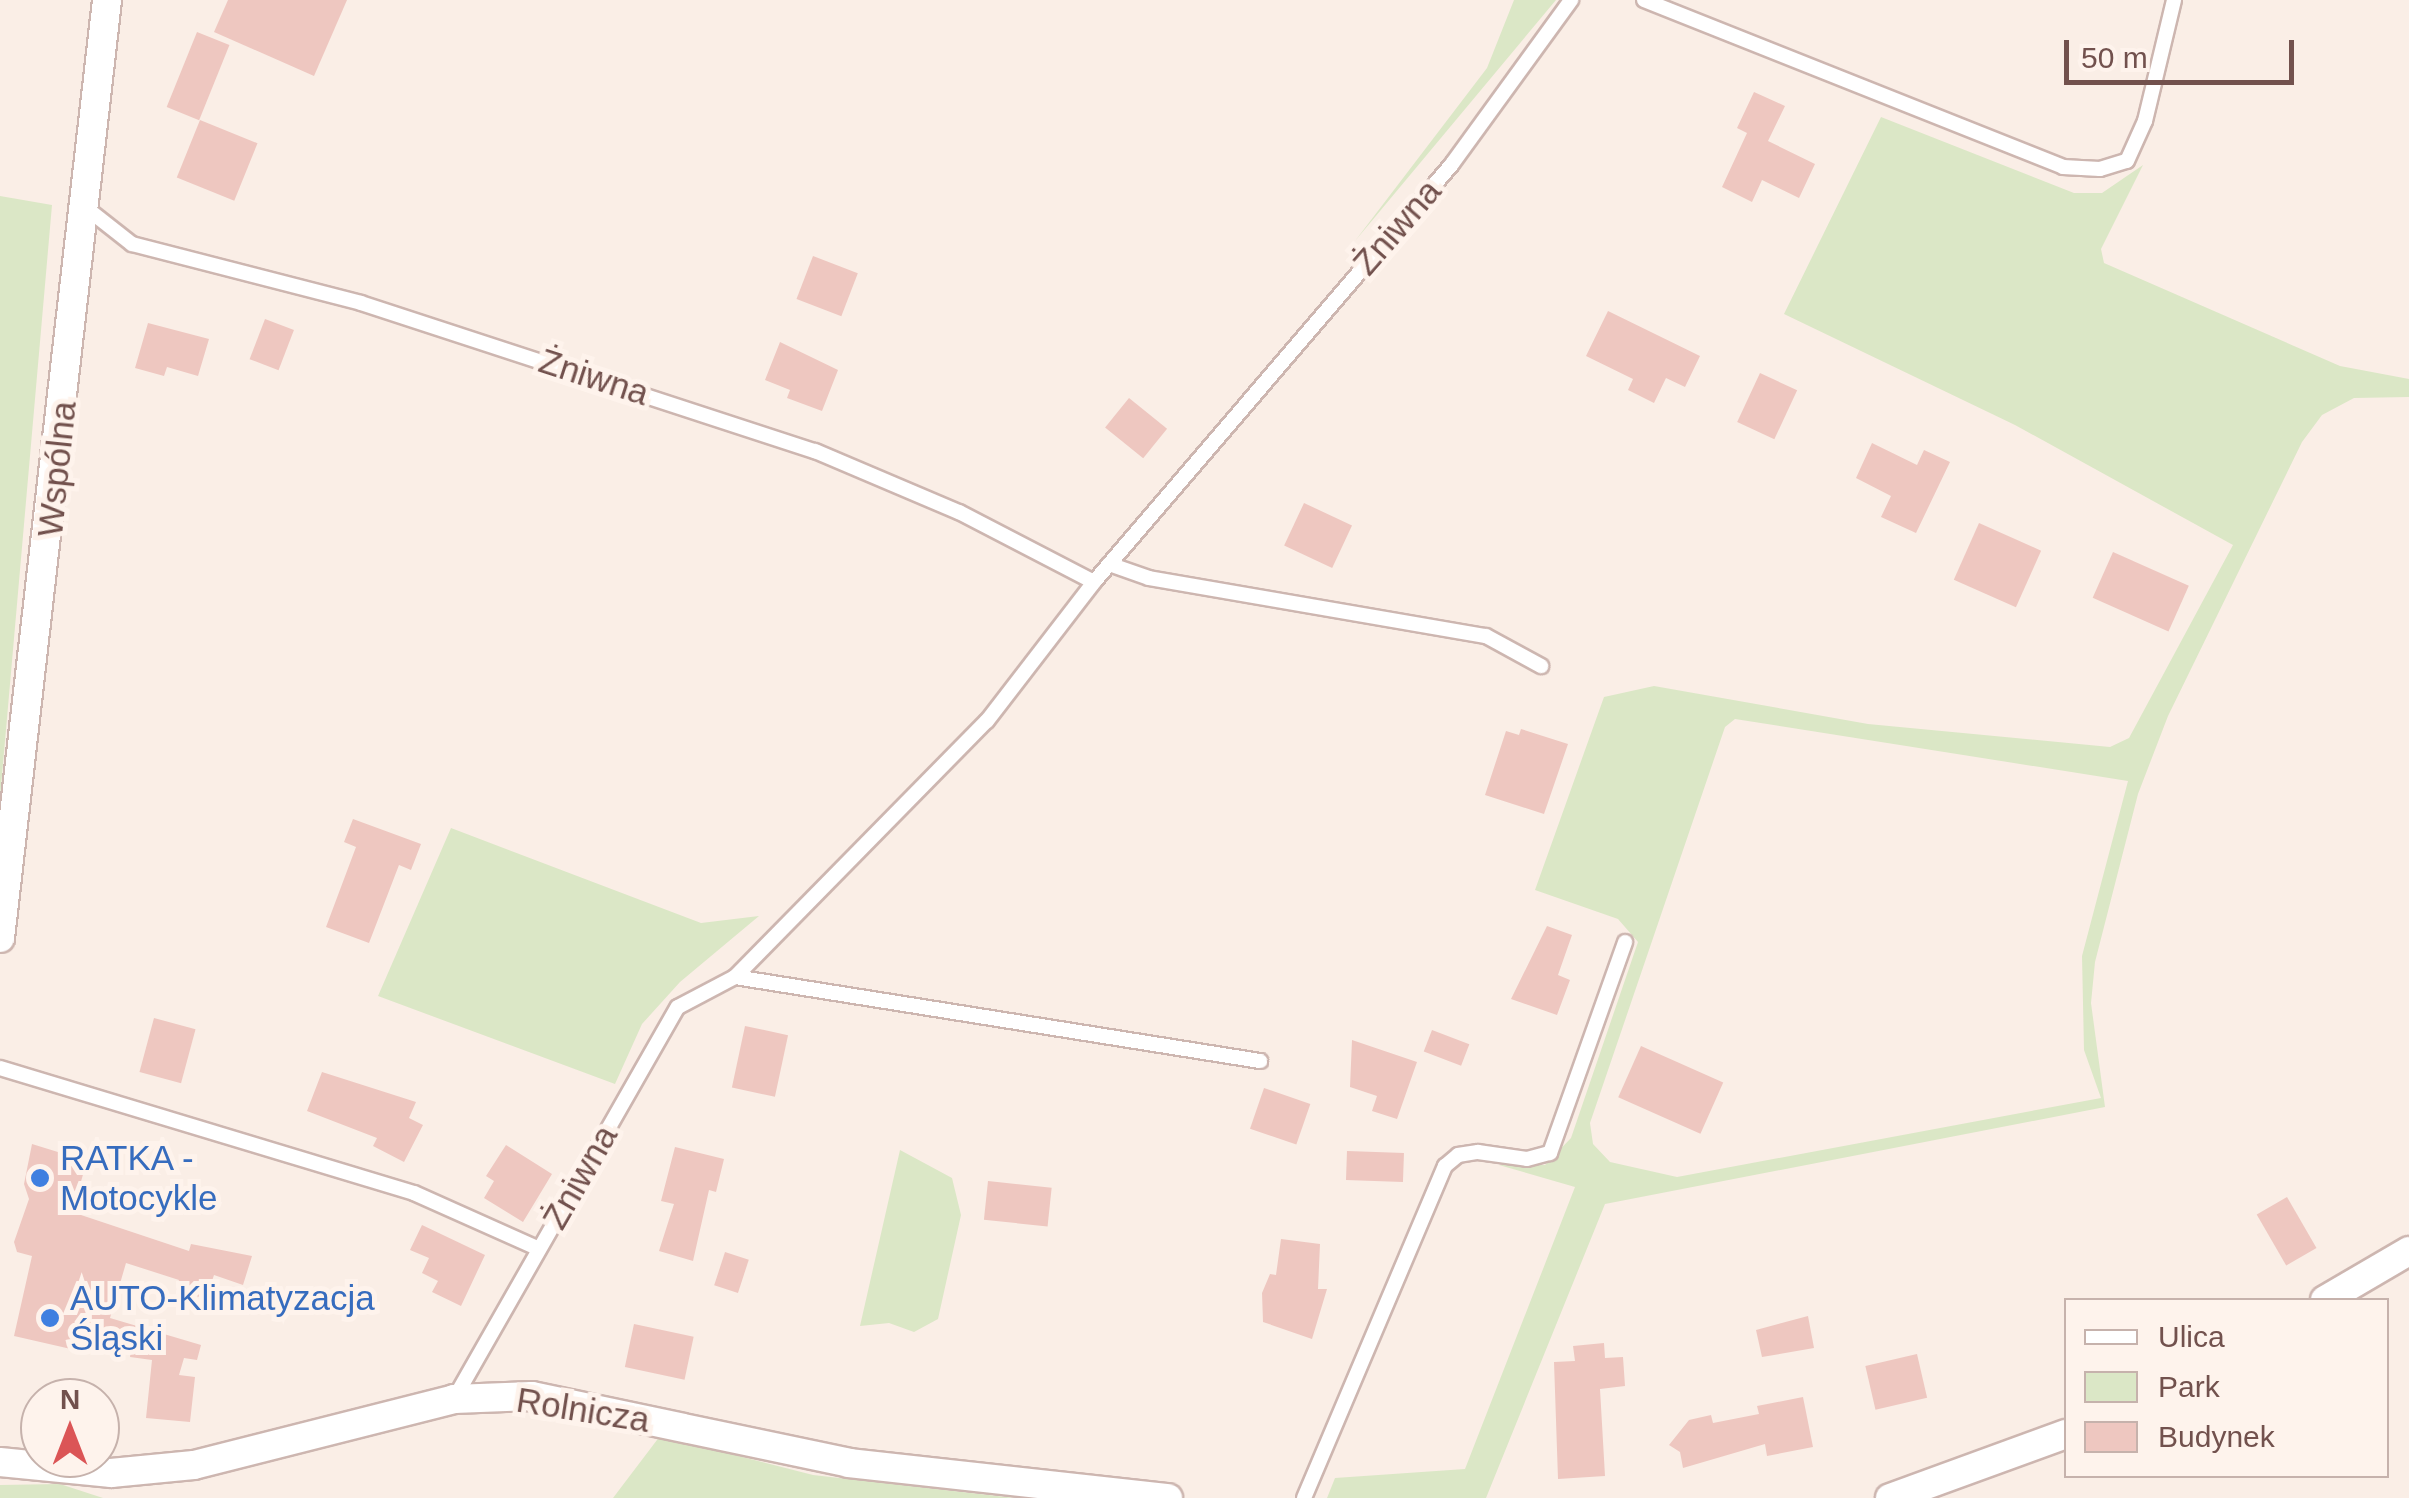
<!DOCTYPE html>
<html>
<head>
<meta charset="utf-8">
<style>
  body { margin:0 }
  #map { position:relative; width:2409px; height:1498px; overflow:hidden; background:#faeee6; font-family:Arial,sans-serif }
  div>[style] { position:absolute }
  .green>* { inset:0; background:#dbe7c6 }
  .building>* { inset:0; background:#eec7c0; transform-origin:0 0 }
  .roads { filter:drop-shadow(2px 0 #cdb6b0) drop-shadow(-2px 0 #cdb6b0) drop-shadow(0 2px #cdb6b0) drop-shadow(0 -2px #cdb6b0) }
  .service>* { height:14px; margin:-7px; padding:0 7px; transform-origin:7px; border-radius:7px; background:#fff }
  .minor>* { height:28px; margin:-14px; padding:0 14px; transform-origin:14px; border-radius:14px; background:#fff }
  .dots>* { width:28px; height:28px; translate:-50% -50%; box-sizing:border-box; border:5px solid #fef3ec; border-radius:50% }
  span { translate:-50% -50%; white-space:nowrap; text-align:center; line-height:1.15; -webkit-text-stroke:10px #fef3ec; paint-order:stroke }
  .street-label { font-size:35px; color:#72514d }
  .shop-label { font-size:35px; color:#366cbe }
  .left { translate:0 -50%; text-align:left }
  .legend { position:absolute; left:2064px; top:1298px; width:325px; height:180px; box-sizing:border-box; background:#fef3ec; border:2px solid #c6b2ac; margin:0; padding:12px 18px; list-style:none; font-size:30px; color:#72514d }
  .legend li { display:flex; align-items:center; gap:20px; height:50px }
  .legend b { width:50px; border:2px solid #c6b2ac }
  .north { position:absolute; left:20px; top:1378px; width:100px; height:100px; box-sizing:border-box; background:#fef3ec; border:2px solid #c6b2ac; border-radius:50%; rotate:0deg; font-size:28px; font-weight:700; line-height:40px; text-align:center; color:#72514d }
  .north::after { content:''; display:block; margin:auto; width:35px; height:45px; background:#db5556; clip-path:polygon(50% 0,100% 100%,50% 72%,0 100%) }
  .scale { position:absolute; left:2064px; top:40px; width:230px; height:45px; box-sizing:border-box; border:5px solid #72514d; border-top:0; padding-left:12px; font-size:30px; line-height:35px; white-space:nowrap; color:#72514d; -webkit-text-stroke:8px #fef3ec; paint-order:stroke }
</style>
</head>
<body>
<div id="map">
  <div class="green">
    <i style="clip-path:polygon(1514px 0,1556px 0,1355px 241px,1487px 68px)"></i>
    <i style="clip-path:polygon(evenodd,1881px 117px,2074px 193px,2102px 193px,2143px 165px,2101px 249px,2104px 263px,2340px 366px,2409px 379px,2409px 397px,2354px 398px,2322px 415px,2302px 442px,2168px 716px,2138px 794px,2095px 962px,2091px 1003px,2105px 1107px,1605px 1204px,1486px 1498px,1327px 1498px,1335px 1478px,1465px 1469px,1575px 1187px,1499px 1165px,1545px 1165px,1571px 1138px,1638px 942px,1618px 919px,1535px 890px,1604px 697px,1654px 686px,1868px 724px,2110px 747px,2129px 738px,2233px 545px,2015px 425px,1784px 314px,1881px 117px,1735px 719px,2128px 781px,2082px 956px,2084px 1050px,2101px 1098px,1677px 1177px,1610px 1162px,1593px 1144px,1590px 1123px,1725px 727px,1735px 719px)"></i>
    <i style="clip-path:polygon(0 196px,52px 205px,0 798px)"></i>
    <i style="clip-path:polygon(451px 828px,701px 923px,759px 916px,680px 982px,642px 1024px,615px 1084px,378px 996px)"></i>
    <i style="clip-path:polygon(900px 1150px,952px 1178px,961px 1215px,938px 1319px,914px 1332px,889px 1323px,860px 1326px)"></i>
    <i style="clip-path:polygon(660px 1436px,813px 1475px,1015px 1498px,613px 1498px)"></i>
    <i style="clip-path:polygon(60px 1484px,103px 1498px,0 1498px,0 1485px)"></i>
  </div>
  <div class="building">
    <i style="clip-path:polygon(228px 0,347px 0,314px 76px,214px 32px)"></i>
    <i style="left:197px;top:32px;width:35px;height:81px;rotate:22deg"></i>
    <i style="clip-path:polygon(1754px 92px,1785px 106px,1768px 141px,1815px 164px,1799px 198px,1762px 180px,1752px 202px,1722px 187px,1747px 133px,1737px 128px)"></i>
    <i style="left:200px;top:120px;width:62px;height:62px;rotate:22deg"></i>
    <i style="left:813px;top:256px;width:48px;height:46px;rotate:21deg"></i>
    <i style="clip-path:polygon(1608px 311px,1700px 356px,1685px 387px,1666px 378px,1654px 403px,1628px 390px,1633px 379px,1586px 356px)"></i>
    <i style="left:265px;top:319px;width:31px;height:43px;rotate:21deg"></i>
    <i style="clip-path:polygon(148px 323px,209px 339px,198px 376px,167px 367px,164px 376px,135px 368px)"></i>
    <i style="clip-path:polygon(780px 342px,838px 370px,822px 411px,787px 398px,790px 390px,765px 380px)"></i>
    <i style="left:1760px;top:373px;width:41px;height:54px;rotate:25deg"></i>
    <i style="left:1129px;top:398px;width:49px;height:38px;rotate:39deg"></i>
    <i style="clip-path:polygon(1872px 443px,1917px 465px,1924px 450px,1950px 462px,1916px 533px,1881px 517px,1891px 496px,1856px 478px)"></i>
    <i style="left:1304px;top:503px;width:53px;height:47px;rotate:25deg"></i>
    <i style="left:1979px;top:523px;width:68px;height:62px;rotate:24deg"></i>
    <i style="left:2113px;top:552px;width:83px;height:50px;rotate:24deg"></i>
    <i style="clip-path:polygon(1521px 729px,1568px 744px,1544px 814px,1485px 795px,1506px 731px,1519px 735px)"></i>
    <i style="clip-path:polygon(353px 819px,421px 844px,411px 870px,399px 865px,369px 943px,326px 927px,356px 847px,344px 842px)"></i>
    <i style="clip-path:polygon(1547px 926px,1572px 935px,1558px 975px,1570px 980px,1557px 1015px,1511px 999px)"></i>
    <i style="left:154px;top:1018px;width:43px;height:56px;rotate:15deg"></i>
    <i style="left:745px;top:1026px;width:44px;height:63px;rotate:12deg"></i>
    <i style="left:1432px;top:1030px;width:40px;height:23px;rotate:21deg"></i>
    <i style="clip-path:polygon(1352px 1040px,1417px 1062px,1397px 1119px,1372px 1111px,1377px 1096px,1350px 1087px)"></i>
    <i style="left:1641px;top:1046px;width:90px;height:56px;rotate:24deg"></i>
    <i style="clip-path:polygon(322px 1072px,416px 1102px,409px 1118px,423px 1125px,404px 1162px,373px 1146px,377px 1138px,307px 1111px)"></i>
    <i style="left:1264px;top:1088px;width:49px;height:43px;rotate:19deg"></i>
    <i style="clip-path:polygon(32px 1144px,87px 1161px,72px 1212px,189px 1251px,191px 1244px,252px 1256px,243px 1285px,214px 1275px,206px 1299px,176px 1290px,179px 1280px,126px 1263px,110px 1318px,201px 1345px,197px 1360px,184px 1358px,179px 1375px,195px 1377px,190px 1422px,146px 1418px,152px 1360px,130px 1357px,131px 1350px,86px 1343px,84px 1352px,14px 1336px,32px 1256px,17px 1252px,14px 1242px,29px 1199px,24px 1184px)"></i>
    <i style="clip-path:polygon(506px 1145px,552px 1174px,523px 1222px,484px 1198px,494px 1181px,486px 1176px)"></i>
    <i style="clip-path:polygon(675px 1147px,724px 1159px,716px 1192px,709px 1190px,693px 1261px,659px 1251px,674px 1204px,661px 1201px)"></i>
    <i style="left:1347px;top:1151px;width:57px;height:29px;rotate:2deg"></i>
    <i style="left:988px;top:1181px;width:64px;height:39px;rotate:6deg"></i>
    <i style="left:2287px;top:1197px;width:59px;height:35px;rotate:60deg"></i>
    <i style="clip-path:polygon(422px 1225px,485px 1255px,461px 1306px,432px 1292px,438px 1281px,422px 1273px,429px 1258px,410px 1250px)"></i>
    <i style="clip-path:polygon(1281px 1239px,1320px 1244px,1318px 1289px,1327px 1289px,1312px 1339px,1263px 1322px,1262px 1293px,1270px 1274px,1276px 1275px)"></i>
    <i style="left:725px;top:1252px;width:25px;height:35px;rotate:18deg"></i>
    <i style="clip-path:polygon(1808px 1316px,1814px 1348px,1762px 1357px,1756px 1330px)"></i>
    <i style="left:634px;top:1324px;width:61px;height:44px;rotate:12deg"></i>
    <i style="clip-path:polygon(1604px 1343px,1605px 1358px,1623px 1357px,1625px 1386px,1600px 1389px,1605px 1476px,1558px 1479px,1554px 1362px,1575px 1361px,1573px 1346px)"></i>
    <i style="left:1917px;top:1354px;width:45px;height:53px;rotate:77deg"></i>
    <i style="clip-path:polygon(1803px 1397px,1813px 1447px,1767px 1456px,1765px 1444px,1683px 1468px,1680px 1452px,1669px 1445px,1689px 1420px,1711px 1415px,1713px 1423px,1759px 1414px,1757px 1406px)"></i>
  </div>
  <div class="roads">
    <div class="service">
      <i style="left:1644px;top:0;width:451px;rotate:21.7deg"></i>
      <i style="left:2063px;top:167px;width:37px;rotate:3deg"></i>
      <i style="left:2100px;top:169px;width:28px;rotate:-17deg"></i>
      <i style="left:2127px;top:161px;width:44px;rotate:-65.8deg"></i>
      <i style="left:2145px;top:121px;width:124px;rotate:-76.5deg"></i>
      <i style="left:85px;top:207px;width:60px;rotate:38.2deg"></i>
      <i style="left:132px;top:244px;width:236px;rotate:14.4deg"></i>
      <i style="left:361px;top:303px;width:478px;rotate:18.1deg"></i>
      <i style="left:815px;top:451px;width:156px;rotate:23deg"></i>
      <i style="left:959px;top:512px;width:152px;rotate:27.4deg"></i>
      <i style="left:1109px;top:564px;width:42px;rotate:19.3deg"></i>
      <i style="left:1149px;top:578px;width:342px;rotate:9.8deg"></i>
      <i style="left:1486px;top:636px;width:63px;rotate:28.6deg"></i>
      <i style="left:735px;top:977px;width:532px;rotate:9.09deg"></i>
      <i style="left:0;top:1068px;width:432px;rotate:16.8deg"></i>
      <i style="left:414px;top:1193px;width:137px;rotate:24.1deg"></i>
      <i style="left:454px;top:1399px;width:451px;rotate:-60.3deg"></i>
      <i style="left:678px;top:1007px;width:64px;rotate:-27.8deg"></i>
      <i style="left:735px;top:977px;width:359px;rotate:-45.5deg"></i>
      <i style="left:987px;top:721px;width:175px;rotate:-52.4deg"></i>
      <i style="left:1094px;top:582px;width:550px;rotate:-49.42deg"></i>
      <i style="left:1452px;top:164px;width:203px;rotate:-54deg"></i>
      <i style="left:1304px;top:1498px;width:361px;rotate:-67deg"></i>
      <i style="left:1445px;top:1166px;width:17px;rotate:-40deg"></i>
      <i style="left:1458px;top:1155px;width:20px;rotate:-9deg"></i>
      <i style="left:1478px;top:1152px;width:49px;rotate:8.1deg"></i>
      <i style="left:1527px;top:1159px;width:24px;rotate:-15deg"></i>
      <i style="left:1550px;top:1153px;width:224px;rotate:-70.4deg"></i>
    </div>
    <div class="minor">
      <i style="left:0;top:938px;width:944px;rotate:-83.49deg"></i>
      <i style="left:2325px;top:1300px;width:97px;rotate:-30.3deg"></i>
      <i style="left:0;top:1462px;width:112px;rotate:5.7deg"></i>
      <i style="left:111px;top:1473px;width:83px;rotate:-5.5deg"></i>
      <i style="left:194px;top:1465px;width:268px;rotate:-14.2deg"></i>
      <i style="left:454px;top:1399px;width:78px;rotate:-2.2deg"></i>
      <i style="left:532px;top:1396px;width:324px;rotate:11.9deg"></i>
      <i style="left:849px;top:1463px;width:321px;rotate:6.3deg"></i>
      <i style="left:1890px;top:1498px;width:187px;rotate:-20deg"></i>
    </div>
  </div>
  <div class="dots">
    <i style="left:40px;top:1178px;background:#3f7fe0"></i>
    <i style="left:50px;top:1318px;background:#3f7fe0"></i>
  </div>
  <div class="street-label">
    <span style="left:1397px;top:227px;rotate:-49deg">Żniwna</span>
    <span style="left:594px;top:377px;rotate:18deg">Żniwna</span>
    <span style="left:57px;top:469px;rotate:-84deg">Wspólna</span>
    <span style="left:580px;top:1177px;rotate:-60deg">Żniwna</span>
    <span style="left:583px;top:1410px;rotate:9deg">Rolnicza</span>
  </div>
  <div class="shop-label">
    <span class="left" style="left:60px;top:1178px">RATKA -<br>Motocykle</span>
    <span class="left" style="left:70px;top:1318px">AUTO-Klimatyzacja<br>Śląski</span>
  </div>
  <ul class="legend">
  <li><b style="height:12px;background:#fff"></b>Ulica</li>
  <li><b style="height:28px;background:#dbe7c6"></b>Park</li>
  <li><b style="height:28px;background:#eec7c0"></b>Budynek</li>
  </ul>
  <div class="north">N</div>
  <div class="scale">50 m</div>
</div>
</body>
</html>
